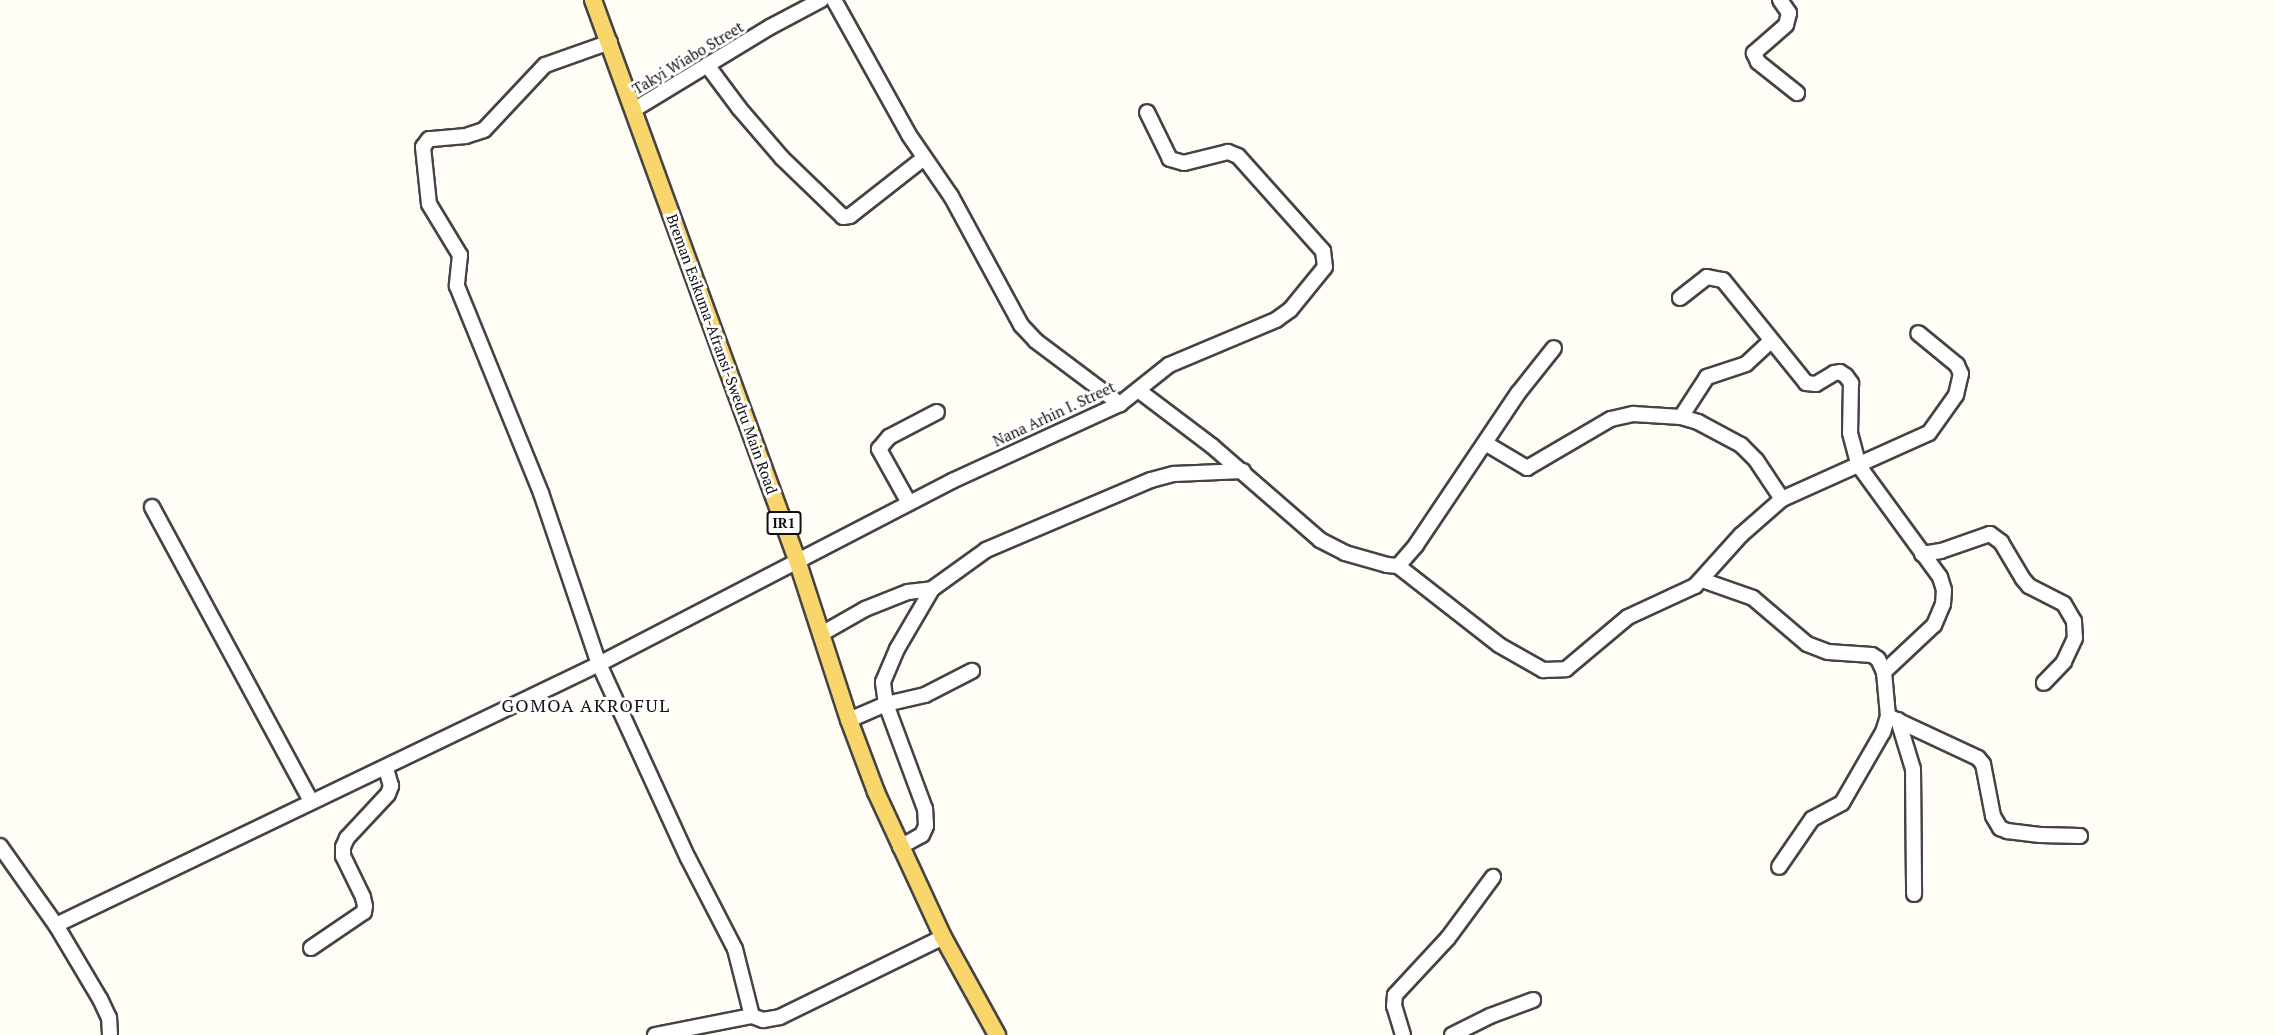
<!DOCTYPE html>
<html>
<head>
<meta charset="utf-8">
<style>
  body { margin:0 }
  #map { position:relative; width:2275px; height:1035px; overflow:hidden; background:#fffdf5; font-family:"PT Serif",serif }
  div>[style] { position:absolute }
  .roads { filter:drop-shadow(2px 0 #444) drop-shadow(-2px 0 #444) drop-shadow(0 2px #444) drop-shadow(0 -2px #444) }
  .minor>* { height:14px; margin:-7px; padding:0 7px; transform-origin:7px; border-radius:7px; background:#fff }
  .major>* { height:16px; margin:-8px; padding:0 8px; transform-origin:8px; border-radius:8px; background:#f9d66b }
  span { translate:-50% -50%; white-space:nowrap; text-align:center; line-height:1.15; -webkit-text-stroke:6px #fff; paint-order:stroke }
  .shield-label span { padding:2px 4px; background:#fff; border:2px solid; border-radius:4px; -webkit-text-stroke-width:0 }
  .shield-label { font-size:14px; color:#111; font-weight:700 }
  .street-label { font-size:15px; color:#111 }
  .quarter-label { font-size:18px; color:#111; letter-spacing:1.5px }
</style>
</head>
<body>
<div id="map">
  <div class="roads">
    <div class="minor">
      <i style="left:834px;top:0;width:154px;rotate:60.9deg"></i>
      <i style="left:909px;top:135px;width:74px;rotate:55.5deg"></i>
      <i style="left:951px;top:196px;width:147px;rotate:61.5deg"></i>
      <i style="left:1021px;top:325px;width:22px;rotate:47deg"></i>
      <i style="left:1036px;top:341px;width:105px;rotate:36.9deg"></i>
      <i style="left:1780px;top:0;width:16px;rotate:55deg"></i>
      <i style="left:1789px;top:13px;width:12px;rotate:104deg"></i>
      <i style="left:1786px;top:25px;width:43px;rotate:138.8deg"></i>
      <i style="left:1754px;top:53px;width:10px;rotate:66deg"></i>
      <i style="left:1758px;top:62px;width:50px;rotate:38.5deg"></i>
      <i style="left:610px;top:42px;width:69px;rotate:160.5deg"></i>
      <i style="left:545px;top:65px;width:89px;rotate:133.2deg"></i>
      <i style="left:484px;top:130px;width:19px;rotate:162deg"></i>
      <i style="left:466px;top:136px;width:37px;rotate:175deg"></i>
      <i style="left:429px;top:139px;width:10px;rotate:127deg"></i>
      <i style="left:423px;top:147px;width:57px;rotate:84deg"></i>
      <i style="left:429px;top:204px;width:60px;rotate:58.7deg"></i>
      <i style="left:460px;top:255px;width:31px;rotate:96deg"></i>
      <i style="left:457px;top:286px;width:223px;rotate:67.9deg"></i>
      <i style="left:541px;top:493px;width:181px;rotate:71.3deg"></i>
      <i style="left:599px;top:664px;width:398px;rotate:-27.4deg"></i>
      <i style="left:952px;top:481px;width:185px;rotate:-24.6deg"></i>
      <i style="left:1120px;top:404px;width:63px;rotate:-38.5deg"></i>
      <i style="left:1169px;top:365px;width:116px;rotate:-22.8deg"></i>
      <i style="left:1276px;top:320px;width:17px;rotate:-36deg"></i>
      <i style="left:1290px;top:310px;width:55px;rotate:-50.9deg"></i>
      <i style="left:1325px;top:267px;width:16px;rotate:-97deg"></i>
      <i style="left:1323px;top:251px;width:127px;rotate:-131.8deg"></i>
      <i style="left:1238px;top:156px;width:11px;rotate:-158deg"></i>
      <i style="left:1228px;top:152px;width:45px;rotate:166deg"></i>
      <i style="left:1184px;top:163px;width:15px;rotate:-164deg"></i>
      <i style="left:1170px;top:159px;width:52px;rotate:-116.1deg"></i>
      <i style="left:707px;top:65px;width:54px;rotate:53.3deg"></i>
      <i style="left:739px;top:108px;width:66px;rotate:49.3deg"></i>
      <i style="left:782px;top:158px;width:85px;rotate:44deg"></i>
      <i style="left:843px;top:217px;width:7px;rotate:-8deg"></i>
      <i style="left:850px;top:216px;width:94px;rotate:-38.1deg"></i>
      <i style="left:635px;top:109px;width:158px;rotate:-31.3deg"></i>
      <i style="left:770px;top:27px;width:58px;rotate:-27.9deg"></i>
      <i style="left:1680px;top:298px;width:34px;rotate:-38deg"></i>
      <i style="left:1707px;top:277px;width:16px;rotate:11deg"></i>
      <i style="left:1723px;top:280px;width:132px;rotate:51.1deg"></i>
      <i style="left:1806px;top:383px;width:10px;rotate:6deg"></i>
      <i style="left:1816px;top:384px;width:21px;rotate:-31deg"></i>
      <i style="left:1834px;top:373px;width:6px;rotate:-9deg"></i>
      <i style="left:1840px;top:372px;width:7px;rotate:34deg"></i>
      <i style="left:1846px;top:376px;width:9px;rotate:54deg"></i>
      <i style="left:1851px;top:383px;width:50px;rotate:91.1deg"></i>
      <i style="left:1850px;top:433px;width:34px;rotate:75deg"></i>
      <i style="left:1859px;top:466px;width:137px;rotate:53.9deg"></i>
      <i style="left:1940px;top:577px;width:14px;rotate:73deg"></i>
      <i style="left:1944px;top:590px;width:14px;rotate:94deg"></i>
      <i style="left:1943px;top:604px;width:23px;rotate:113deg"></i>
      <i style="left:1934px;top:625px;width:69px;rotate:136.8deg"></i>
      <i style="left:1138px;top:390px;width:93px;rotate:37.1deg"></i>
      <i style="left:1212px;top:446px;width:143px;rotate:41deg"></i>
      <i style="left:1320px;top:540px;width:28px;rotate:27deg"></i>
      <i style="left:1345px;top:553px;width:44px;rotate:15.9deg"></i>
      <i style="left:1387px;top:565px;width:11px;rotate:5deg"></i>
      <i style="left:1398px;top:566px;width:28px;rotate:-49deg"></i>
      <i style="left:1416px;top:545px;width:184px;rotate:-56.1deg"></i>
      <i style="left:1519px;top:392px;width:56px;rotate:-51.5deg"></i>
      <i style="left:1681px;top:417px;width:48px;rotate:-57deg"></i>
      <i style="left:1707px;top:377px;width:41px;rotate:-18.4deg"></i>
      <i style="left:1746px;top:364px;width:34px;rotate:-43deg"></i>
      <i style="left:1485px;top:443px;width:49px;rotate:30.8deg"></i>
      <i style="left:1527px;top:468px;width:97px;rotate:-30.3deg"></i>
      <i style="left:1611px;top:419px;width:23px;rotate:-13deg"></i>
      <i style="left:1633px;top:414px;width:48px;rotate:3.6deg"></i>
      <i style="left:1681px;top:417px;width:18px;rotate:16deg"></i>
      <i style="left:1698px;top:422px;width:49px;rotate:28.1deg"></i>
      <i style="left:1741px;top:445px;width:21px;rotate:45deg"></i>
      <i style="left:1756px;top:460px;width:47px;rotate:56.3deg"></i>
      <i style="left:909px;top:503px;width:62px;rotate:-119.1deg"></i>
      <i style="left:879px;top:449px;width:16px;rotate:-50deg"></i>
      <i style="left:889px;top:437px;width:54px;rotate:-27.5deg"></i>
      <i style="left:152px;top:507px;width:334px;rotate:61.6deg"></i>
      <i style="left:1922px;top:554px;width:19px;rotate:-9deg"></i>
      <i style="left:1941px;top:551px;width:52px;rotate:-19.1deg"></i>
      <i style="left:1990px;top:534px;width:14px;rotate:36deg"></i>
      <i style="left:2001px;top:542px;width:43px;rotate:59.3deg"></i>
      <i style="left:2023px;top:579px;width:9px;rotate:49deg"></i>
      <i style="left:2029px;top:586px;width:39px;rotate:27deg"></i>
      <i style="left:2064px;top:604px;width:20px;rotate:60deg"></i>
      <i style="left:2074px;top:621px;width:17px;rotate:87deg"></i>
      <i style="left:2075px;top:638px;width:26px;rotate:115deg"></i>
      <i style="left:2064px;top:662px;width:29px;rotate:134deg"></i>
      <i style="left:1398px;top:566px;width:128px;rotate:38deg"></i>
      <i style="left:1499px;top:645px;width:51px;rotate:29.6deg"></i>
      <i style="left:1543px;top:670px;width:23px;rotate:-2deg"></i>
      <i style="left:1566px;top:669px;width:81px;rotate:-40deg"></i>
      <i style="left:1628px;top:617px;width:74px;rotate:-24.8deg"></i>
      <i style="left:1695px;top:586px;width:69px;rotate:-48deg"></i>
      <i style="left:1741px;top:535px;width:55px;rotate:-41.3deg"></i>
      <i style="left:1782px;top:499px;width:161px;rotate:-24.2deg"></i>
      <i style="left:1929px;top:433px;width:47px;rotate:-54.6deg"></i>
      <i style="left:1956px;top:395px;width:22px;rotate:-77deg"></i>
      <i style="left:1961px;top:374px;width:10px;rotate:-114deg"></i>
      <i style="left:1957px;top:365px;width:50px;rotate:-140.6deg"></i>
      <i style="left:1702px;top:580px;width:54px;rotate:19.4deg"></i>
      <i style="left:1753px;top:598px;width:71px;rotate:40.4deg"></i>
      <i style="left:1807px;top:644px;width:22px;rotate:21deg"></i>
      <i style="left:1828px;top:652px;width:44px;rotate:3.9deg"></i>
      <i style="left:1872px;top:655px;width:7px;rotate:34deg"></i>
      <i style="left:1878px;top:659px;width:14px;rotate:65deg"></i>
      <i style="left:1884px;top:672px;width:44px;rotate:84.8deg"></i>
      <i style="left:1888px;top:716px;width:17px;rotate:107deg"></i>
      <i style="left:1883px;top:732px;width:82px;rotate:120deg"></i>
      <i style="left:1842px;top:803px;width:34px;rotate:152deg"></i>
      <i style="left:1812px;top:819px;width:58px;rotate:124.5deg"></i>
      <i style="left:823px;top:633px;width:48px;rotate:-29.7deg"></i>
      <i style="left:865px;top:609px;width:46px;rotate:-21.6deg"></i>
      <i style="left:908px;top:592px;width:24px;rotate:-7deg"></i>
      <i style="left:932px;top:589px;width:67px;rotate:-35.8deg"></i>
      <i style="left:986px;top:550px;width:179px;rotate:-23deg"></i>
      <i style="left:1151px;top:480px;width:24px;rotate:-15deg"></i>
      <i style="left:1174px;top:474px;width:69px;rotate:-2.5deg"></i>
      <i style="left:1888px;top:716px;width:99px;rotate:25deg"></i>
      <i style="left:1978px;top:758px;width:8px;rotate:50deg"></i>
      <i style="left:1983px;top:764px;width:53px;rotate:79.1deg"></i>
      <i style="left:1993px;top:816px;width:14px;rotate:60deg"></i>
      <i style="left:2000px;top:828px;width:8px;rotate:23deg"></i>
      <i style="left:2007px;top:831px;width:33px;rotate:7deg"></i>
      <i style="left:2040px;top:835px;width:40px;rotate:1.4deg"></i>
      <i style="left:849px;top:720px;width:40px;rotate:-23.4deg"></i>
      <i style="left:886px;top:704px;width:40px;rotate:-13deg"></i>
      <i style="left:925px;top:695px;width:53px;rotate:-27.1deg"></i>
      <i style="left:1898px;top:720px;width:51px;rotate:73deg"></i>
      <i style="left:1913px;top:769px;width:125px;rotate:89.5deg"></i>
      <i style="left:0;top:846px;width:97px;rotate:54.7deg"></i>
      <i style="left:900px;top:847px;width:25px;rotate:-29deg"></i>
      <i style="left:922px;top:835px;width:10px;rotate:-66deg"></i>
      <i style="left:926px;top:826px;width:17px;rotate:-93deg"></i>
      <i style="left:925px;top:809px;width:112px;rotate:-110.4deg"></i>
      <i style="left:886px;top:704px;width:22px;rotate:-98deg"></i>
      <i style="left:883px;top:682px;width:36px;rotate:-67deg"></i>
      <i style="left:897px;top:649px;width:69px;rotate:-59.7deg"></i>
      <i style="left:311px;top:948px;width:64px;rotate:-34.2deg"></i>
      <i style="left:364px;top:912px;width:6px;rotate:-81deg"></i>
      <i style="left:365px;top:906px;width:9px;rotate:-103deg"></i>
      <i style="left:363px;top:897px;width:46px;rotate:-116deg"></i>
      <i style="left:343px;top:856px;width:9px;rotate:-90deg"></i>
      <i style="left:343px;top:847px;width:10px;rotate:-66deg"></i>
      <i style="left:347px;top:838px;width:60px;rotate:-47deg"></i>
      <i style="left:388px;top:794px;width:9px;rotate:-69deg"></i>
      <i style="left:391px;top:786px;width:19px;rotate:-106deg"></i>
      <i style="left:110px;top:1035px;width:17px;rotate:-93deg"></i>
      <i style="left:109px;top:1018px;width:21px;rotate:-115deg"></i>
      <i style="left:100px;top:999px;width:86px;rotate:-120.7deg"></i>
      <i style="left:56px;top:925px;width:602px;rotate:-25.67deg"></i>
      <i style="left:599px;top:664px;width:213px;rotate:65.4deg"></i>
      <i style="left:688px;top:858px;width:102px;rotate:62.7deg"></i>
      <i style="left:735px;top:949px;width:69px;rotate:75.8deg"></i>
      <i style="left:655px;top:1035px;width:99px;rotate:-11.1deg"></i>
      <i style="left:752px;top:1016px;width:12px;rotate:20deg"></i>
      <i style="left:763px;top:1020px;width:17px;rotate:-10deg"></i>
      <i style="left:780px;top:1017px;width:182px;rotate:-26.1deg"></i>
      <i style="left:1403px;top:1035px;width:30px;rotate:-107deg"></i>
      <i style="left:1394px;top:1006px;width:11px;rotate:-85deg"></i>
      <i style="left:1395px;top:995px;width:78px;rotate:-47.1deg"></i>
      <i style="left:1448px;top:938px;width:76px;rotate:-53.6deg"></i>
      <i style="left:1452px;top:1035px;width:42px;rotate:-26.6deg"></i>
      <i style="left:1490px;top:1016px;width:46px;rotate:-20.4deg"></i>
    </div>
    <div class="major">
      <i style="left:593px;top:0;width:596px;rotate:69.98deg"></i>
      <i style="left:797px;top:560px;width:168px;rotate:72deg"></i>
      <i style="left:849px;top:720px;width:77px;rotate:69.4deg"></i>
      <i style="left:876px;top:792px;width:160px;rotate:65.2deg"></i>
      <i style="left:943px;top:937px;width:112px;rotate:61.1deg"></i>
    </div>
  </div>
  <div class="shield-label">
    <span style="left:784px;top:523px">IR1</span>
  </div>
  <div class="street-label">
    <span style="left:688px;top:58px;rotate:-31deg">Takyi Wiabo Street</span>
    <span style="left:722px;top:354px;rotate:70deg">Breman Esikuma-Afransi-Swedru Main Road</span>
    <span style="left:1054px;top:414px;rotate:-25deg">Nana Arhin I. Street</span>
  </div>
  <div class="quarter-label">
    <span style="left:586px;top:705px">GOMOA AKROFUL</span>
  </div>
</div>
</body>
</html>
